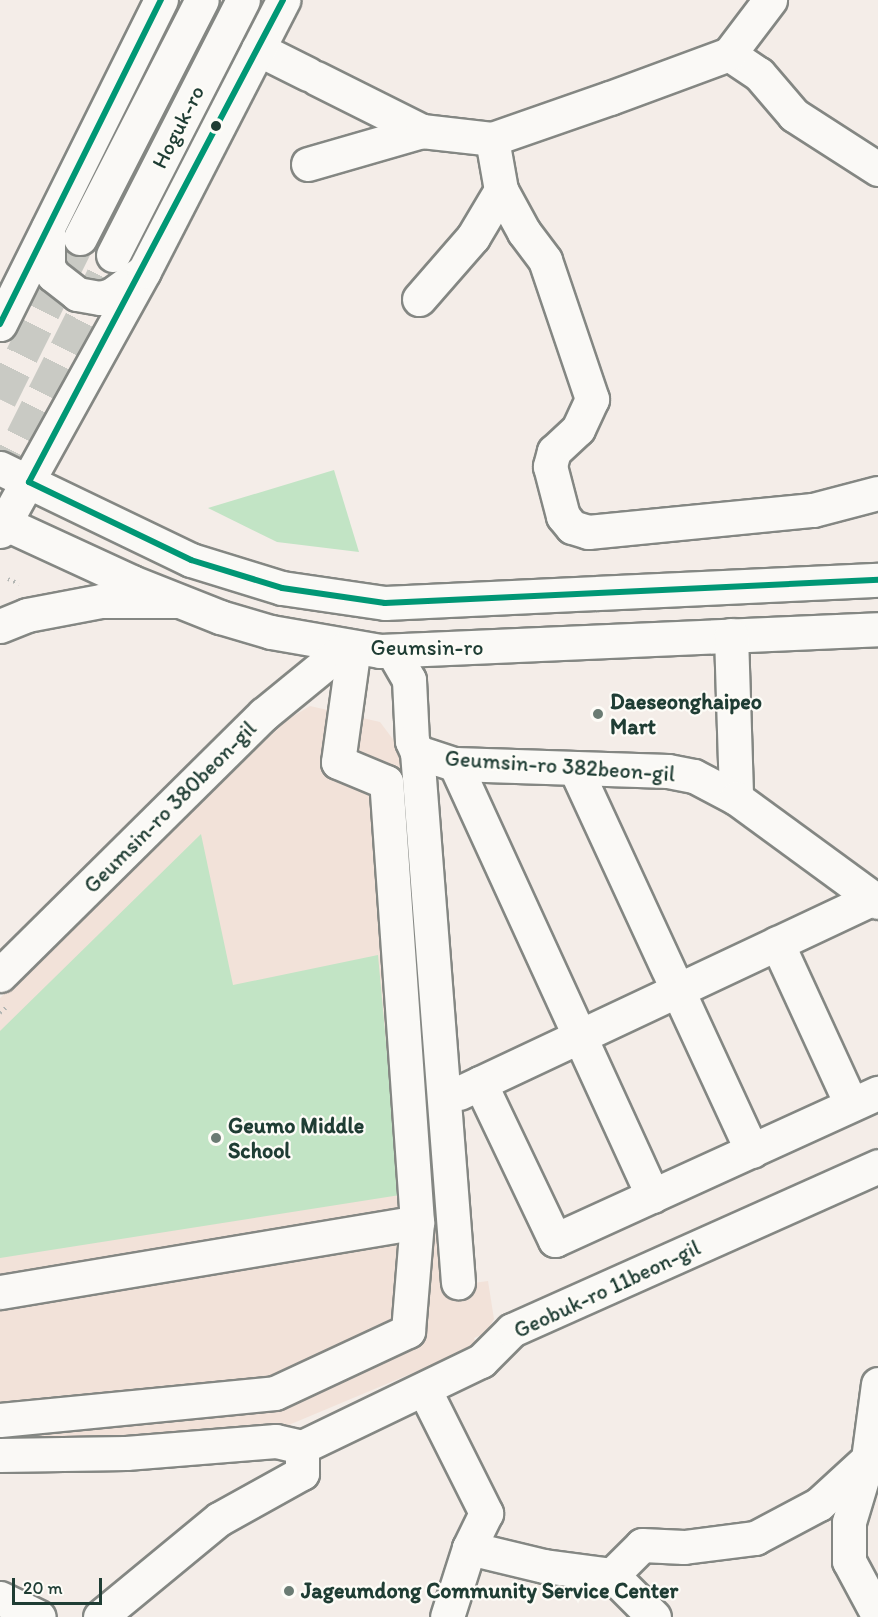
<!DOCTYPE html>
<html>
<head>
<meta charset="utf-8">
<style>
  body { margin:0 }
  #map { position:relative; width:878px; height:1617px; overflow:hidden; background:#f4ede8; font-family:Itim,sans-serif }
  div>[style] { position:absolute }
  .built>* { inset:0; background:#f2e2d9 }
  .green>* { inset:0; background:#c2e4c5 }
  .minor-tunnel>* { height:33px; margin-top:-16.5px; transform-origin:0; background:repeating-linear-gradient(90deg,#c9cac4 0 33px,transparent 0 49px) }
  .path>* { height:4px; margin-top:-2px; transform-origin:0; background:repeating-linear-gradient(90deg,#b3b6b3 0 1.5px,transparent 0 6px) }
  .roads { filter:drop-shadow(2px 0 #848783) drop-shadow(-2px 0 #848783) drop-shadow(0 2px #848783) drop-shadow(0 -2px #848783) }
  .minor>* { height:33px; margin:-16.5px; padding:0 16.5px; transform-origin:16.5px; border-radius:16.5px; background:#faf9f6 }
  .major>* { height:33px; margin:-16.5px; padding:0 16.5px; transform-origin:16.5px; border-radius:16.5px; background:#faf9f6 }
  .bus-1>* { height:6px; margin:-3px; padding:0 3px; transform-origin:3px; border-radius:3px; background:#009775 }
  .dots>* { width:16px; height:16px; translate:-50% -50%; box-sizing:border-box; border:3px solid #fdfcf7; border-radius:50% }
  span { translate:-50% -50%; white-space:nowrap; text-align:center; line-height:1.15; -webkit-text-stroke:4.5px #fdfcf7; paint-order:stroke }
  .street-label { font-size:22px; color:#1f3d34 }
  .poi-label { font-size:22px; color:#1f3d34; font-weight:700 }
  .left { translate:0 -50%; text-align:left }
  .scale { position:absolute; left:12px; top:1578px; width:90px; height:27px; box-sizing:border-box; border:3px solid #1f3d34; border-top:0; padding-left:8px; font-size:18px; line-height:21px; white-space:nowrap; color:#1f3d34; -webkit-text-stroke:4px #fdfcf7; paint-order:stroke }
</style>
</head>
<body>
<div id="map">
  <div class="built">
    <i style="clip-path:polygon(310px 706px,380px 722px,401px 750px,459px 1285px,488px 1281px,494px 1319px,486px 1333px,474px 1338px,477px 1346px,284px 1427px,0 1447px,0 998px,272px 729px)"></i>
  </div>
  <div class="green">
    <i style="clip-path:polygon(334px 470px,359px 552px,277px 542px,208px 508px)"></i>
    <i style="clip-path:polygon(201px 834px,233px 985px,378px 955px,400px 1195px,0 1258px,0 1031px)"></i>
  </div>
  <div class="minor-tunnel">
    <i style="left:0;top:399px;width:180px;rotate:-63.6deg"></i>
    <i style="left:0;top:481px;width:253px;rotate:-63.4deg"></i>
  </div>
  <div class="path">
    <i style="left:8px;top:579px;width:12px;rotate:24deg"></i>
    <i style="left:0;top:1013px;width:9px;rotate:-41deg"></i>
  </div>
  <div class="roads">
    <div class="minor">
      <i style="left:258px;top:49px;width:56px;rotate:26.6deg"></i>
      <i style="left:729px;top:54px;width:36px;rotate:34deg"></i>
      <i style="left:759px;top:74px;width:54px;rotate:49.5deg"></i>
      <i style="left:794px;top:115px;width:100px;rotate:32.7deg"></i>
      <i style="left:316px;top:78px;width:119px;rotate:26.6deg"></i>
      <i style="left:492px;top:139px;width:52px;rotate:80deg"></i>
      <i style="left:501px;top:190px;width:48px;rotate:61.3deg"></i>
      <i style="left:524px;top:232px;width:35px;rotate:53deg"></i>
      <i style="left:545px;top:260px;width:147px;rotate:71.3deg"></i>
      <i style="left:592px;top:399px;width:33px;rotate:115deg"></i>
      <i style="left:578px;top:429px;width:33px;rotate:137deg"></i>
      <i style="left:554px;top:451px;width:16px;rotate:105deg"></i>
      <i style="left:550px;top:466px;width:52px;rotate:75.4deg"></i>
      <i style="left:563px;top:516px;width:14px;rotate:51deg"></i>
      <i style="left:572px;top:527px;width:17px;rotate:17deg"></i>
      <i style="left:588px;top:532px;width:226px;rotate:-5.6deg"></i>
      <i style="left:813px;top:510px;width:67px;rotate:-14.7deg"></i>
      <i style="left:308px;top:164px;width:119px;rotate:-16.1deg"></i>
      <i style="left:422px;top:131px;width:70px;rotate:6.5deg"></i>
      <i style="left:492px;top:139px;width:125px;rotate:-19.2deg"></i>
      <i style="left:610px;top:98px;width:127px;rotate:-20.3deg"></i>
      <i style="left:729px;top:54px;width:68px;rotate:-52.8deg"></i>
      <i style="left:80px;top:238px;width:267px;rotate:-62.9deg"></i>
      <i style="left:113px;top:255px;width:286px;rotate:-63deg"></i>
      <i style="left:419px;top:299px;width:82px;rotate:-48.9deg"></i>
      <i style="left:473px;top:237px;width:55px;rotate:-59.2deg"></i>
      <i style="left:29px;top:482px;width:180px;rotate:25.7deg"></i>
      <i style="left:191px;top:560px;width:95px;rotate:17.1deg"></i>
      <i style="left:282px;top:588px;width:104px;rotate:8.3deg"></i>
      <i style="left:385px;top:603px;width:494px;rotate:-2.7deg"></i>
      <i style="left:4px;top:523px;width:141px;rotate:24.7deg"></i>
      <i style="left:132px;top:582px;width:95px;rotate:21.7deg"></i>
      <i style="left:220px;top:617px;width:53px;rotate:16.4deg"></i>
      <i style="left:271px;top:632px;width:111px;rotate:9.9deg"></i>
      <i style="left:380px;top:651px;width:498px;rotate:-2.5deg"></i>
      <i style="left:731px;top:635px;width:163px;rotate:88.2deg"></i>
      <i style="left:393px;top:652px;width:32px;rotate:60deg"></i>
      <i style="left:409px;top:680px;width:61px;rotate:87.2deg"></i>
      <i style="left:412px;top:741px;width:12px;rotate:66deg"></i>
      <i style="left:417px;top:752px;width:40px;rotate:18deg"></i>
      <i style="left:455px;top:764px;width:213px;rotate:1.9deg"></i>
      <i style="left:668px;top:771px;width:26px;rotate:11deg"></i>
      <i style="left:694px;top:776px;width:47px;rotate:27.6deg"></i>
      <i style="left:736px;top:798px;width:176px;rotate:36.2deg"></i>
      <i style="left:417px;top:752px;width:532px;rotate:85.58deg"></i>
      <i style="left:455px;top:764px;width:475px;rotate:65.4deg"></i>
      <i style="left:575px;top:768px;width:422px;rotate:65.2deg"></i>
      <i style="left:777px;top:943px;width:177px;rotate:65.3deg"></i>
      <i style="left:0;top:975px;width:371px;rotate:-44.7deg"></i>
      <i style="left:264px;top:714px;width:107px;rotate:-39.3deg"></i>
      <i style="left:480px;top:1083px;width:174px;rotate:64.5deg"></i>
      <i style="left:555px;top:1240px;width:355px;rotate:-24.5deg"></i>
      <i style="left:459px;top:1093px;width:458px;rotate:-25.2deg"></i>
      <i style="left:0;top:1292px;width:423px;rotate:-9.5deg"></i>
      <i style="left:878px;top:1384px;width:76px;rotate:97.6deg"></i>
      <i style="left:868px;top:1459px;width:66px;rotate:106.8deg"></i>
      <i style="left:849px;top:1522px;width:39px;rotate:90deg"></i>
      <i style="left:849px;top:1561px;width:61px;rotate:61.8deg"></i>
      <i style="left:424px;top:1389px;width:139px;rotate:63.4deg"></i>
      <i style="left:486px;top:1513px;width:39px;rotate:116deg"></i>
      <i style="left:469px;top:1548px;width:72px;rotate:107.7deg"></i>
      <i style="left:0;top:1420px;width:276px;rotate:-5.6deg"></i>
      <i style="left:275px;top:1393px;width:147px;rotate:-25deg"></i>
      <i style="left:408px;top:1331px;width:109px;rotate:-85.3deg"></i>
      <i style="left:417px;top:1222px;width:441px;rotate:-94deg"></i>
      <i style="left:386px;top:782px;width:52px;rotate:-157.4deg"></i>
      <i style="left:338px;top:762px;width:116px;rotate:-82.1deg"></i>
      <i style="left:0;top:1455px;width:126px;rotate:-0.9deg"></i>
      <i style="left:126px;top:1453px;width:150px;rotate:-4.6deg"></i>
      <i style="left:276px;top:1441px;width:27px;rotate:13deg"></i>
      <i style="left:469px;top:1548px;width:77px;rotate:13.5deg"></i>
      <i style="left:544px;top:1566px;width:69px;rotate:7.5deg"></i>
      <i style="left:0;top:1598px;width:43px;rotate:26deg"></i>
      <i style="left:100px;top:1617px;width:154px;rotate:-39.5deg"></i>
      <i style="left:219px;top:1519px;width:95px;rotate:-29deg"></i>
      <i style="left:302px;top:1473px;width:26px;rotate:-90deg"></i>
      <i style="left:302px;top:1447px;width:199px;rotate:-25.7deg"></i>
      <i style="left:481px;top:1361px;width:44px;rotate:-45deg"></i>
      <i style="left:512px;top:1330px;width:401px;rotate:-24.1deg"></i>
      <i style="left:654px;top:1617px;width:59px;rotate:-135deg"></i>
      <i style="left:612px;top:1575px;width:42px;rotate:-45deg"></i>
      <i style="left:642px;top:1545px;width:42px;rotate:2.7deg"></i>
      <i style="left:684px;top:1547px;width:72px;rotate:-7.2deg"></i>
      <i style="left:755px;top:1538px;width:72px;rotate:-28deg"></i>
      <i style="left:819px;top:1504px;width:67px;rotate:-42.6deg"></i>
    </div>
    <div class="major">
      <i style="left:48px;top:228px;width:38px;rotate:90deg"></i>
      <i style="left:48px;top:266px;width:10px;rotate:61deg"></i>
      <i style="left:53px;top:275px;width:31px;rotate:38deg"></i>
      <i style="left:77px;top:294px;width:23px;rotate:10deg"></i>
      <i style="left:100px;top:298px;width:11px;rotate:-15deg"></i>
      <i style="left:111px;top:295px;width:37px;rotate:-36deg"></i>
      <i style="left:0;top:324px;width:362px;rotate:-63.6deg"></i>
      <i style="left:0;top:468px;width:32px;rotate:26deg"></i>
      <i style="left:0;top:531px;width:297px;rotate:-61deg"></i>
      <i style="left:144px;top:271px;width:305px;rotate:-62.8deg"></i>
      <i style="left:0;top:626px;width:29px;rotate:-22deg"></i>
      <i style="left:27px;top:615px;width:75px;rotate:-10.7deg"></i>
      <i style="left:101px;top:601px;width:75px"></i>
    </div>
  </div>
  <div class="bus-1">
    <i style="left:283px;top:0;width:545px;rotate:117.79deg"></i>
    <i style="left:29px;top:482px;width:180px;rotate:25.7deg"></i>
    <i style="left:191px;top:560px;width:95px;rotate:17.1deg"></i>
    <i style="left:282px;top:588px;width:104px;rotate:8.3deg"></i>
    <i style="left:385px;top:603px;width:494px;rotate:-2.7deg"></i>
    <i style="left:0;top:324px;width:362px;rotate:-63.6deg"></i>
  </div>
  <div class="dots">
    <i style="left:216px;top:126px;background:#1f3d34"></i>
    <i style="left:598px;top:714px;background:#6a7b73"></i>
    <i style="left:216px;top:1138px;background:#6a7b73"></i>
    <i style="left:289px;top:1591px;background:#6a7b73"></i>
  </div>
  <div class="street-label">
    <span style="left:178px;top:127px;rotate:-63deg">Hoguk-ro</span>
    <span style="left:427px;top:648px">Geumsin-ro</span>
    <span style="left:560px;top:766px;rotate:4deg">Geumsin-ro 382beon-gil</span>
    <span style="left:170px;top:807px;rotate:-45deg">Geumsin-ro 380beon-gil</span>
    <span style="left:607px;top:1289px;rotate:-25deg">Geobuk-ro 11beon-gil</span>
  </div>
  <div class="poi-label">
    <span class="left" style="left:610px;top:714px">Daeseonghaipeo<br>Mart</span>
    <span class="left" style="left:228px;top:1138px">Geumo Middle<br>School</span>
    <span class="left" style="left:301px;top:1591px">Jageumdong Community Service Center</span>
  </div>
  <div class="scale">20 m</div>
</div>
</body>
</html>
